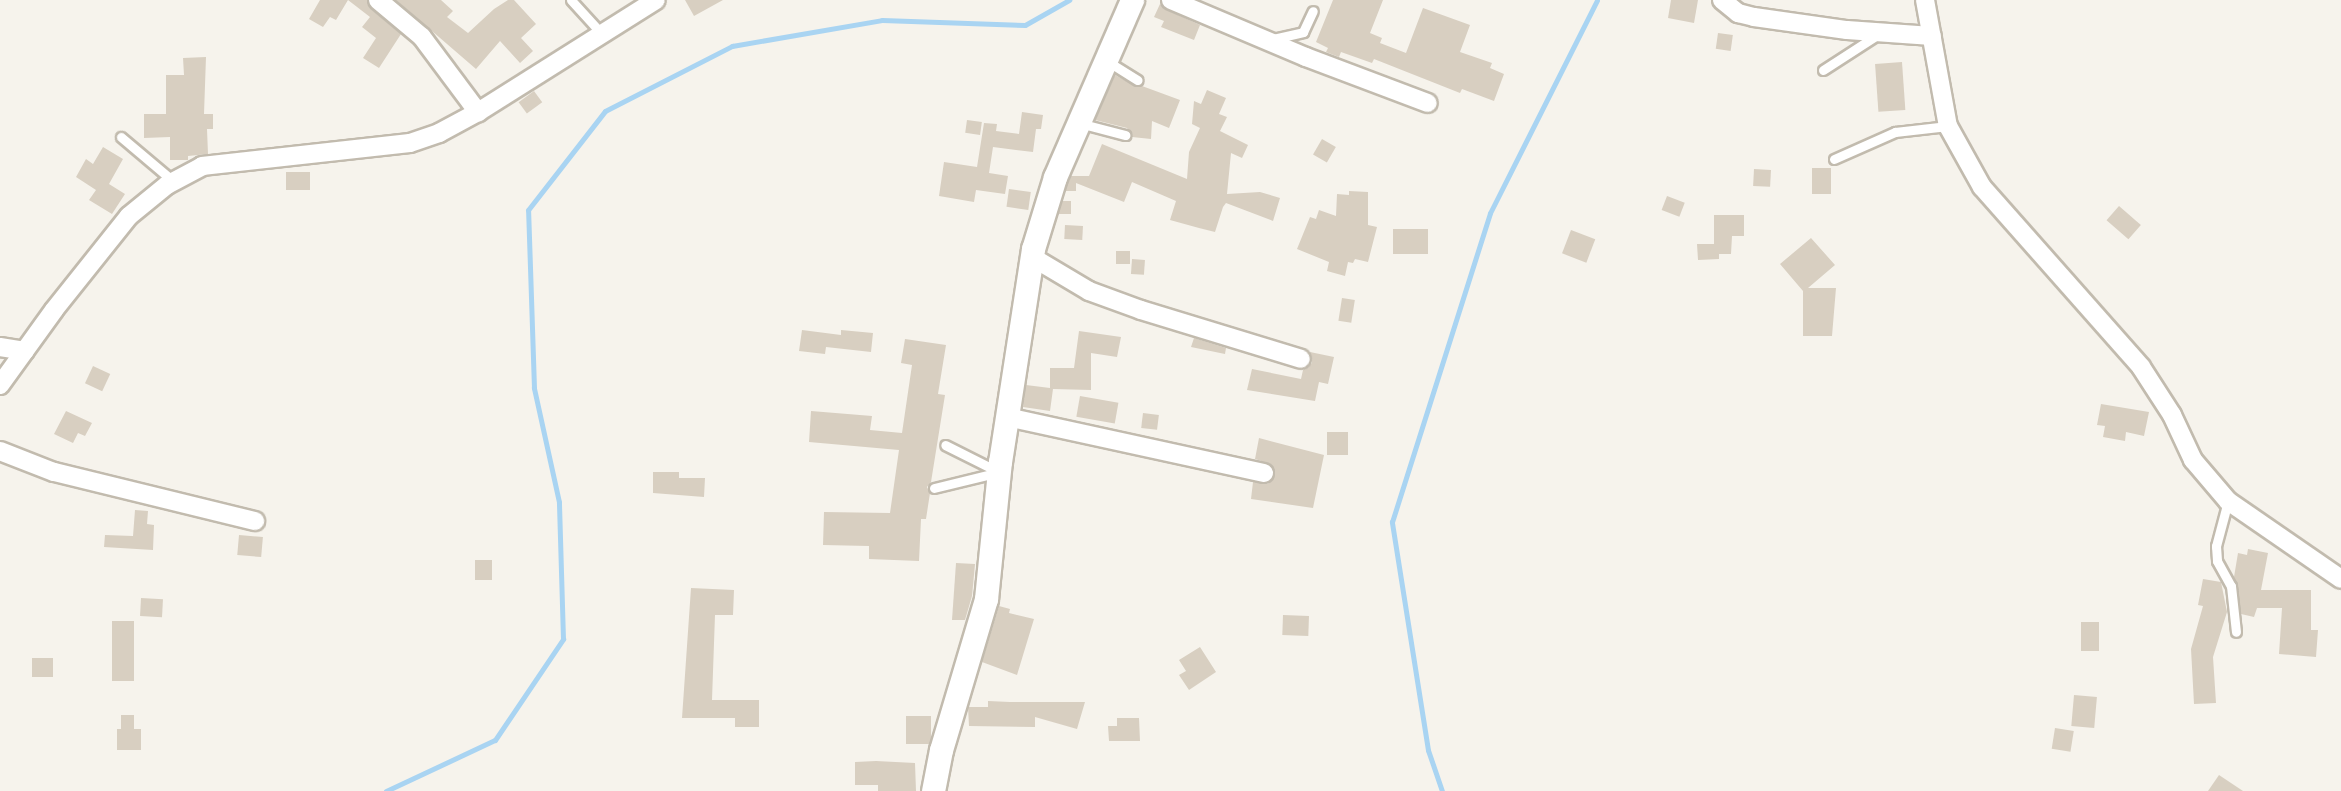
<!DOCTYPE html>
<html>
<head>
<meta charset="utf-8">
<style>
  body { margin:0 }
  #map { position:relative; width:2341px; height:791px; overflow:hidden; background:#f6f3ec; font-family:"Source Sans 3",sans-serif }
  div>[style] { position:absolute }
  .stream>* { height:5px; margin:-2.5px; padding:0 2.5px; transform-origin:2.5px; border-radius:2.5px; background:#a9d4f2 }
  .building>* { inset:0; background:#d8cfc1; transform-origin:0 0 }
  .roads { filter:drop-shadow(2px 0 #c2bbae) drop-shadow(-2px 0 #c2bbae) drop-shadow(0 2px #c2bbae) drop-shadow(0 -2px #c2bbae) }
  .service>* { height:9px; margin:-4.5px; padding:0 4.5px; transform-origin:4.5px; border-radius:4.5px; background:#fff }
  .minor>* { height:18px; margin:-9px; padding:0 9px; transform-origin:9px; border-radius:9px; background:#fff }
  .tertiary>* { height:23px; margin:-11.5px; padding:0 11.5px; transform-origin:11.5px; border-radius:11.5px; background:#fff }
  span { translate:-50% -50%; white-space:nowrap; text-align:center; line-height:1.15; -webkit-text-stroke:5px #fff; paint-order:stroke }
</style>
</head>
<body>
<div id="map">
  <div class="stream">
    <i style="left:386px;top:791px;width:120px;rotate:-25.1deg"></i>
    <i style="left:495px;top:740px;width:122px;rotate:-56deg"></i>
    <i style="left:563px;top:639px;width:137px;rotate:-91.7deg"></i>
    <i style="left:559px;top:502px;width:117px;rotate:-102.4deg"></i>
    <i style="left:534px;top:388px;width:178px;rotate:-91.9deg"></i>
    <i style="left:528px;top:210px;width:125px;rotate:-52.1deg"></i>
    <i style="left:605px;top:111px;width:143px;rotate:-27.1deg"></i>
    <i style="left:732px;top:46px;width:152px;rotate:-9.8deg"></i>
    <i style="left:882px;top:20px;width:143px;rotate:2deg"></i>
    <i style="left:1025px;top:25px;width:51px;rotate:-29.6deg"></i>
    <i style="left:1442px;top:791px;width:43px;rotate:-108.9deg"></i>
    <i style="left:1428px;top:750px;width:231px;rotate:-99deg"></i>
    <i style="left:1392px;top:522px;width:324px;rotate:-72.4deg"></i>
    <i style="left:1490px;top:213px;width:238px;rotate:-63.3deg"></i>
  </div>
  <div class="building">
    <i style="clip-path:polygon(320px 0,367px 0,371px 9px,401px 34px,379px 68px,363px 58px,376px 38px,362px 27px,370px 17px,348px 0,336px 20px,330px 17px,323px 27px,309px 19px)"></i>
    <i style="clip-path:polygon(396px 0,441px 0,453px 11px,447px 17px,468px 33px,494px 9px,508px 0,514px 0,536px 24px,521px 38px,533px 51px,520px 63px,500px 41px,476px 69px)"></i>
    <i style="clip-path:polygon(685px 0,723px 0,694px 16px)"></i>
    <i style="clip-path:polygon(1333px 0,1383px 0,1370px 33px,1382px 38px,1380px 43px,1406px 53px,1423px 8px,1470px 25px,1460px 52px,1492px 63px,1490px 68px,1504px 74px,1494px 101px,1462px 89px,1460px 93px,1374px 59px,1372px 63px,1341px 52px,1339px 57px,1326px 52px,1328px 48px,1316px 42px)"></i>
    <i style="clip-path:polygon(1671px 0,1698px 0,1694px 23px,1668px 18px)"></i>
    <i style="clip-path:polygon(1160px 4px,1167px 10px,1200px 25px,1194px 40px,1161px 27px,1164px 21px,1154px 17px)"></i>
    <i style="left:1718px;top:33px;width:15px;height:16px;rotate:8deg"></i>
    <i style="clip-path:polygon(206px 57px,204px 114px,213px 114px,213px 129px,207px 129px,208px 154px,188px 156px,188px 160px,170px 160px,170px 137px,144px 138px,144px 114px,166px 114px,166px 75px,184px 75px,183px 58px)"></i>
    <i style="left:1902px;top:62px;width:48px;height:27px;rotate:86deg"></i>
    <i style="clip-path:polygon(1115px 75px,1135px 86px,1142px 86px,1180px 100px,1169px 128px,1152px 121px,1151px 139px,1132px 137px,1127px 128px,1095px 120px)"></i>
    <i style="clip-path:polygon(1207px 90px,1226px 98px,1219px 114px,1227px 117px,1220px 131px,1248px 145px,1242px 158px,1231px 153px,1227px 194px,1260px 192px,1280px 198px,1273px 221px,1226px 203px,1223px 207px,1215px 232px,1199px 228px,1170px 220px,1176px 201px,1132px 182px,1124px 202px,1076px 183px,1076px 191px,1065px 191px,1071px 176px,1089px 176px,1102px 144px,1187px 179px,1189px 152px,1200px 128px,1192px 124px,1194px 101px,1201px 104px)"></i>
    <i style="left:534px;top:91px;width:14px;height:19px;rotate:54deg"></i>
    <i style="clip-path:polygon(1022px 112px,1043px 115px,1041px 129px,1036px 129px,1033px 152px,993px 147px,989px 173px,1008px 176px,1005px 194px,976px 190px,974px 202px,939px 196px,944px 162px,977px 167px,984px 123px,997px 124px,996px 131px,1019px 134px)"></i>
    <i style="left:967px;top:120px;width:15px;height:13px;rotate:8deg"></i>
    <i style="left:1322px;top:139px;width:16px;height:18px;rotate:30deg"></i>
    <i style="clip-path:polygon(103px 147px,123px 159px,109px 184px,125px 194px,112px 214px,89px 200px,96px 190px,76px 177px,86px 159px,93px 164px)"></i>
    <i style="left:1812px;top:168px;width:19px;height:26px"></i>
    <i style="left:1754px;top:169px;width:17px;height:17px;rotate:3deg"></i>
    <i style="left:286px;top:172px;width:24px;height:18px"></i>
    <i style="left:1009px;top:189px;width:22px;height:18px;rotate:8deg"></i>
    <i style="clip-path:polygon(1349px 191px,1368px 192px,1368px 225px,1377px 227px,1368px 262px,1355px 259px,1353px 263px,1348px 262px,1345px 276px,1327px 271px,1329px 262px,1297px 249px,1310px 217px,1316px 219px,1319px 210px,1336px 216px,1337px 194px,1349px 195px)"></i>
    <i style="left:1667px;top:196px;width:19px;height:15px;rotate:21deg"></i>
    <i style="clip-path:polygon(1062px 201px,1071px 201px,1071px 214px,1058px 214px)"></i>
    <i style="left:2119px;top:206px;width:29px;height:19px;rotate:41deg"></i>
    <i style="clip-path:polygon(1714px 215px,1744px 215px,1744px 236px,1732px 236px,1731px 254px,1719px 254px,1719px 259px,1698px 260px,1697px 244px,1714px 244px)"></i>
    <i style="left:1065px;top:225px;width:18px;height:14px;rotate:3deg"></i>
    <i style="left:1393px;top:229px;width:35px;height:25px"></i>
    <i style="left:1571px;top:230px;width:26px;height:25px;rotate:21deg"></i>
    <i style="clip-path:polygon(1811px 238px,1835px 265px,1808px 288px,1836px 288px,1832px 336px,1803px 336px,1803px 291px,1780px 264px)"></i>
    <i style="left:1116px;top:251px;width:14px;height:13px"></i>
    <i style="left:1132px;top:259px;width:13px;height:15px;rotate:4deg"></i>
    <i style="left:1342px;top:298px;width:13px;height:23px;rotate:9deg"></i>
    <i style="clip-path:polygon(802px 330px,841px 335px,841px 330px,873px 333px,871px 352px,826px 347px,825px 354px,799px 351px)"></i>
    <i style="clip-path:polygon(1079px 331px,1121px 337px,1117px 357px,1091px 353px,1091px 390px,1053px 389px,1050px 411px,1023px 407px,1026px 385px,1050px 388px,1050px 368px,1074px 368px)"></i>
    <i style="clip-path:polygon(1194px 338px,1226px 348px,1225px 354px,1191px 347px)"></i>
    <i style="clip-path:polygon(905px 339px,946px 345px,938px 394px,945px 395px,931px 482px,927px 487px,930px 493px,926px 519px,921px 519px,919px 561px,869px 559px,869px 546px,823px 545px,824px 512px,890px 513px,899px 450px,809px 442px,811px 411px,872px 416px,870px 430px,902px 433px,912px 365px,901px 363px)"></i>
    <i style="clip-path:polygon(1310px 352px,1334px 357px,1328px 384px,1319px 382px,1315px 401px,1247px 390px,1252px 369px,1301px 379px,1303px 370px,1312px 363px)"></i>
    <i style="left:93px;top:366px;width:19px;height:19px;rotate:25deg"></i>
    <i style="left:1080px;top:396px;width:39px;height:21px;rotate:10deg"></i>
    <i style="clip-path:polygon(2101px 404px,2149px 412px,2144px 436px,2126px 432px,2125px 441px,2103px 437px,2105px 426px,2097px 425px)"></i>
    <i style="clip-path:polygon(66px 411px,92px 423px,85px 436px,78px 433px,73px 443px,54px 434px)"></i>
    <i style="left:1143px;top:413px;width:16px;height:15px;rotate:7deg"></i>
    <i style="left:1327px;top:432px;width:21px;height:23px"></i>
    <i style="clip-path:polygon(1259px 438px,1324px 455px,1313px 508px,1251px 499px,1253px 482px,1268px 484px,1275px 475px,1271px 464px,1255px 459px)"></i>
    <i style="clip-path:polygon(653px 472px,679px 472px,679px 478px,705px 478px,704px 497px,653px 493px)"></i>
    <i style="clip-path:polygon(135px 510px,148px 511px,147px 524px,154px 525px,153px 550px,104px 547px,105px 535px,133px 536px)"></i>
    <i style="left:239px;top:535px;width:24px;height:20px;rotate:5deg"></i>
    <i style="clip-path:polygon(2248px 549px,2268px 553px,2261px 590px,2311px 590px,2311px 630px,2318px 630px,2316px 657px,2279px 654px,2282px 608px,2257px 608px,2254px 617px,2241px 614px,2234px 577px,2238px 553px,2247px 555px)"></i>
    <i style="left:475px;top:560px;width:17px;height:20px"></i>
    <i style="clip-path:polygon(956px 563px,975px 564px,972px 596px,965px 620px,952px 620px)"></i>
    <i style="clip-path:polygon(2203px 579px,2221px 582px,2227px 612px,2213px 657px,2216px 703px,2194px 704px,2191px 649px,2203px 606px,2198px 605px)"></i>
    <i style="clip-path:polygon(691px 588px,734px 590px,733px 615px,715px 615px,712px 700px,759px 700px,759px 727px,735px 727px,735px 718px,682px 718px)"></i>
    <i style="left:141px;top:598px;width:22px;height:18px;rotate:3deg"></i>
    <i style="clip-path:polygon(999px 606px,1010px 609px,1009px 613px,1034px 619px,1017px 675px,982px 662px)"></i>
    <i style="left:1283px;top:615px;width:26px;height:20px;rotate:2deg"></i>
    <i style="left:112px;top:621px;width:22px;height:60px"></i>
    <i style="left:2081px;top:622px;width:18px;height:29px"></i>
    <i style="clip-path:polygon(1200px 647px,1216px 672px,1189px 690px,1179px 675px,1186px 671px,1179px 660px)"></i>
    <i style="left:32px;top:658px;width:21px;height:19px"></i>
    <i style="left:2074px;top:695px;width:23px;height:31px;rotate:5deg"></i>
    <i style="clip-path:polygon(988px 701px,1010px 702px,1085px 702px,1077px 729px,1035px 717px,1035px 727px,969px 726px,968px 707px,988px 707px)"></i>
    <i style="clip-path:polygon(121px 715px,134px 715px,134px 729px,141px 729px,141px 750px,117px 750px,117px 729px,121px 729px)"></i>
    <i style="left:906px;top:716px;width:25px;height:28px"></i>
    <i style="clip-path:polygon(1117px 718px,1139px 718px,1140px 741px,1109px 741px,1108px 726px,1117px 726px)"></i>
    <i style="left:2055px;top:728px;width:19px;height:21px;rotate:9deg"></i>
    <i style="clip-path:polygon(876px 761px,915px 763px,916px 791px,878px 791px,878px 785px,855px 785px,855px 762px)"></i>
    <i style="clip-path:polygon(2219px 775px,2243px 791px,2208px 791px)"></i>
  </div>
  <div class="roads">
    <div class="service">
      <i style="left:571px;top:0;width:46px;rotate:47.6deg"></i>
      <i style="left:1273px;top:39px;width:31px;rotate:-13deg"></i>
      <i style="left:1303px;top:32px;width:23px;rotate:-65deg"></i>
      <i style="left:1107px;top:61px;width:36px;rotate:32deg"></i>
      <i style="left:1823px;top:70px;width:64px;rotate:-32.9deg"></i>
      <i style="left:1079px;top:123px;width:48px;rotate:14.6deg"></i>
      <i style="left:121px;top:137px;width:68px;rotate:40.2deg"></i>
      <i style="left:1834px;top:159px;width:67px;rotate:-23.9deg"></i>
      <i style="left:1895px;top:132px;width:53px;rotate:-6.5deg"></i>
      <i style="left:934px;top:488px;width:67px;rotate:-13.8deg"></i>
      <i style="left:999px;top:472px;width:60px;rotate:-153.4deg"></i>
      <i style="left:2228px;top:501px;width:47px;rotate:104.9deg"></i>
      <i style="left:2216px;top:546px;width:15px;rotate:86deg"></i>
      <i style="left:2217px;top:561px;width:29px;rotate:61deg"></i>
      <i style="left:2231px;top:586px;width:46px;rotate:83.8deg"></i>
    </div>
    <div class="minor">
      <i style="left:378px;top:0;width:57px;rotate:40.1deg"></i>
      <i style="left:422px;top:37px;width:94px;rotate:53.3deg"></i>
      <i style="left:1171px;top:0;width:147px;rotate:22.9deg"></i>
      <i style="left:1306px;top:57px;width:130px;rotate:20.7deg"></i>
      <i style="left:1722px;top:0;width:21px;rotate:39deg"></i>
      <i style="left:1738px;top:13px;width:16px;rotate:14deg"></i>
      <i style="left:1754px;top:17px;width:94px;rotate:8deg"></i>
      <i style="left:1847px;top:30px;width:85px;rotate:4deg"></i>
      <i style="left:1925px;top:0;width:128px;rotate:79.7deg"></i>
      <i style="left:1948px;top:126px;width:70px;rotate:60.9deg"></i>
      <i style="left:1982px;top:187px;width:240px;rotate:48.5deg"></i>
      <i style="left:2141px;top:367px;width:57px;rotate:57.1deg"></i>
      <i style="left:2172px;top:415px;width:50px;rotate:65deg"></i>
      <i style="left:2193px;top:460px;width:54px;rotate:49.5deg"></i>
      <i style="left:2228px;top:501px;width:137px;rotate:34.6deg"></i>
      <i style="left:1032px;top:257px;width:66px;rotate:30.8deg"></i>
      <i style="left:1089px;top:291px;width:55px;rotate:20.1deg"></i>
      <i style="left:1141px;top:310px;width:167px;rotate:17deg"></i>
      <i style="left:0;top:347px;width:25px;rotate:9deg"></i>
      <i style="left:0;top:385px;width:92px;rotate:-54.2deg"></i>
      <i style="left:54px;top:310px;width:120px;rotate:-51.4deg"></i>
      <i style="left:129px;top:216px;width:49px;rotate:-39.2deg"></i>
      <i style="left:167px;top:185px;width:40px;rotate:-28deg"></i>
      <i style="left:202px;top:166px;width:209px;rotate:-6.3deg"></i>
      <i style="left:410px;top:143px;width:31px;rotate:-19deg"></i>
      <i style="left:439px;top:133px;width:44px;rotate:-28.3deg"></i>
      <i style="left:478px;top:112px;width:210px;rotate:-32.2deg"></i>
      <i style="left:1007px;top:417px;width:263px;rotate:12.3deg"></i>
      <i style="left:0;top:451px;width:58px;rotate:21.3deg"></i>
      <i style="left:54px;top:472px;width:207px;rotate:13.7deg"></i>
    </div>
    <div class="tertiary">
      <i style="left:933px;top:791px;width:42px;rotate:-79deg"></i>
      <i style="left:941px;top:750px;width:158px;rotate:-73.4deg"></i>
      <i style="left:986px;top:599px;width:138px;rotate:-84.2deg"></i>
      <i style="left:1000px;top:462px;width:216px;rotate:-81.2deg"></i>
      <i style="left:1033px;top:249px;width:75px;rotate:-73deg"></i>
      <i style="left:1055px;top:177px;width:193px;rotate:-66.5deg"></i>
    </div>
  </div>
</div>
</body>
</html>
